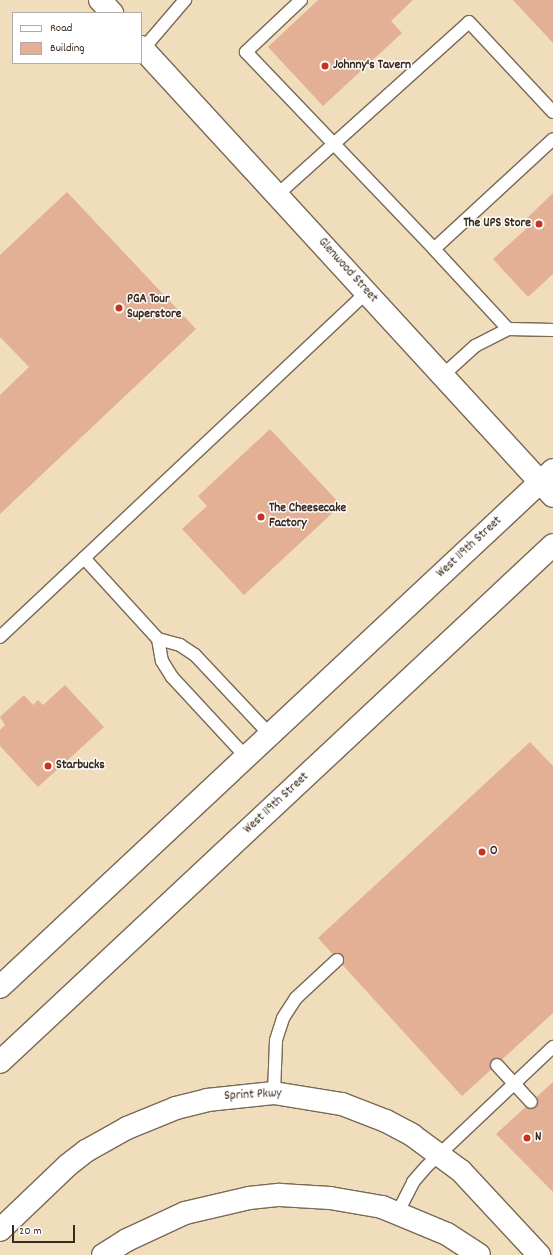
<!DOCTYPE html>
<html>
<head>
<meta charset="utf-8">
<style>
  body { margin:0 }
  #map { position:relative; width:553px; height:1255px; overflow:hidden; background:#efddbc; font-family:Dekko,sans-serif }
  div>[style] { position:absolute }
  .building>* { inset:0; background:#e3b096 }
  .roads { filter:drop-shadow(1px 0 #7a6955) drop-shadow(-1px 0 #7a6955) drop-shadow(0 1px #7a6955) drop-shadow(0 -1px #7a6955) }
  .service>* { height:12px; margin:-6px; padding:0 6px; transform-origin:6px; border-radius:6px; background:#fff }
  .minor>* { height:22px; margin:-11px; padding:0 11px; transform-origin:11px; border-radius:11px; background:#fff }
  .primary>* { height:22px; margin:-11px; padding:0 11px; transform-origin:11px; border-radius:11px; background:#fff }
  .dots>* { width:11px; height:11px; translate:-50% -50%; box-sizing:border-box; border:2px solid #fff; border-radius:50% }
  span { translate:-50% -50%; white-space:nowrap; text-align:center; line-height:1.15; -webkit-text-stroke:3px #fff; paint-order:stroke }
  .poi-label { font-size:13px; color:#3b2a1e; font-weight:700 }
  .left { translate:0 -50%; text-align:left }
  .right { translate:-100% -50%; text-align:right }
  .street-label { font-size:13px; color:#3b2a1e }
  .legend { position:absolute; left:12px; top:12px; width:130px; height:52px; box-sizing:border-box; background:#fff; border:1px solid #b1aaa5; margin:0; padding:5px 7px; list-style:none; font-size:12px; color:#3b2a1e }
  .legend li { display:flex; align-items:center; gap:8px; height:20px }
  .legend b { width:20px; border:1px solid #b1aaa5 }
  .scale { position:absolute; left:12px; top:1225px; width:63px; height:18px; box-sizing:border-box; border:2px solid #3b2a1e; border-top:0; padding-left:5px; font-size:12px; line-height:14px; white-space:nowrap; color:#3b2a1e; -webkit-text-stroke:3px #fff; paint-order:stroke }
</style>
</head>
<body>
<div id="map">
  <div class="building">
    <i style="clip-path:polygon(318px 0,413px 0,391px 21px,402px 33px,323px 106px,268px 47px)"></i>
    <i style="clip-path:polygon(513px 0,553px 0,553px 43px)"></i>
    <i style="clip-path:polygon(67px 192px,196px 329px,0 514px,0 395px,29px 367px,0 337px,0 255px)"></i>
    <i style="clip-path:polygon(553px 193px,553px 274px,528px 297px,493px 259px,528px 227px,523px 222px)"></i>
    <i style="clip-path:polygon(270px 429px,341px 505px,244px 595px,182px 529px,207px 506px,198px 496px)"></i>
    <i style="clip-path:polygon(65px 685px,104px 727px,38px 787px,0 746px,0 730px,5px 725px,0 717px,24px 695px,33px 705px,38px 700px,43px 705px)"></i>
    <i style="clip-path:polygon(530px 742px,553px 766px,553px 1013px,462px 1096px,318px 938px)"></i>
    <i style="clip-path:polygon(553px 1082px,553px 1192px,496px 1134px)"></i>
  </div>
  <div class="roads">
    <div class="service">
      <i style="left:301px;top:0;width:76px;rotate:136.6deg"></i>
      <i style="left:246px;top:52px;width:272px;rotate:46.3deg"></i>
      <i style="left:434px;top:249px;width:162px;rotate:-42.7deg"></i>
      <i style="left:143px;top:49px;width:65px;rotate:-49.4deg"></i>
      <i style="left:277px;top:195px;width:258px;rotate:-42deg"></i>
      <i style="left:469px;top:22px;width:123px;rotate:47deg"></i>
      <i style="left:434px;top:249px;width:109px;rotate:47.2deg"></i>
      <i style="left:442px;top:376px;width:45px;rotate:-42.3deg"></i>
      <i style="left:475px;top:346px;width:37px;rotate:-27deg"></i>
      <i style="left:508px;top:329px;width:45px;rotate:1.3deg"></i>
      <i style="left:84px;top:558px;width:110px;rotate:47.6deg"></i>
      <i style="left:158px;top:639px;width:23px;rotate:15deg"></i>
      <i style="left:180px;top:645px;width:18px;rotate:34deg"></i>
      <i style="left:195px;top:655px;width:110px;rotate:46.8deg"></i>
      <i style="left:0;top:637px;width:502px;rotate:-43.23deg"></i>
      <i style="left:158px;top:639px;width:22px;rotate:80deg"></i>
      <i style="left:162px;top:661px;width:19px;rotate:58deg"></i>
      <i style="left:172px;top:677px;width:109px;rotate:47.2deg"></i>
      <i style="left:497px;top:1065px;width:50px;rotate:47.4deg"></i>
      <i style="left:274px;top:1093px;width:53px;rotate:-87.8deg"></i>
      <i style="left:276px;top:1040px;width:23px;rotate:-72deg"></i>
      <i style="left:283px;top:1018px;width:24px;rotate:-57deg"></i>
      <i style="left:296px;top:998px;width:56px;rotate:-42.8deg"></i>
      <i style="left:398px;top:1212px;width:34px;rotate:-63deg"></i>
      <i style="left:413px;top:1182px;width:20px;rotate:-49deg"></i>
      <i style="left:426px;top:1167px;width:175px;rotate:-43.4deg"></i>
    </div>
    <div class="minor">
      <i style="left:100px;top:0;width:18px;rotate:47deg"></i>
      <i style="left:141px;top:47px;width:609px;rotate:47.46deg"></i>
      <i style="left:0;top:1230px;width:94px;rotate:-43.7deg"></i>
      <i style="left:68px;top:1165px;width:23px;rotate:-38deg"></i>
      <i style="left:86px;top:1151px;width:47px;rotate:-29.3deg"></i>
      <i style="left:127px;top:1128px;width:53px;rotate:-22.2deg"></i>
      <i style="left:176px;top:1108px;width:32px;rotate:-14deg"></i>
      <i style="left:207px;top:1100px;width:67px;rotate:-6deg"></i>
      <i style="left:274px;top:1093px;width:69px;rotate:9.2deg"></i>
      <i style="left:342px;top:1104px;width:47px;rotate:21.1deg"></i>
      <i style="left:386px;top:1121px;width:30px;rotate:28deg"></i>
      <i style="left:412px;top:1135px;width:61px;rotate:36.3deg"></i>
      <i style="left:461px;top:1171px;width:115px;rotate:47.1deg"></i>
      <i style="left:103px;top:1255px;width:28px;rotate:-32deg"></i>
      <i style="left:127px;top:1240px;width:64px;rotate:-25deg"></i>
      <i style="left:185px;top:1213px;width:66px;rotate:-13.2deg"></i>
      <i style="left:249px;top:1198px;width:31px;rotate:-6deg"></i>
      <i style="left:280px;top:1195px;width:50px;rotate:3.4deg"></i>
      <i style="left:330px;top:1198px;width:53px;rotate:9.8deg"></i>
      <i style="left:382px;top:1207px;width:70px;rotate:22.6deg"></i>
      <i style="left:447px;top:1234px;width:38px;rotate:33deg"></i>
    </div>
    <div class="primary">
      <i style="left:0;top:987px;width:757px;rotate:-43.07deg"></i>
      <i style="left:0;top:1062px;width:757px;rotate:-43.07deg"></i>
    </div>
  </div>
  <div class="dots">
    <i style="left:325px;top:66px;background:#c8321e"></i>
    <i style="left:539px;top:224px;background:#c8321e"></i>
    <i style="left:119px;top:308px;background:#c8321e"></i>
    <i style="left:261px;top:517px;background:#c8321e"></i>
    <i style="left:48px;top:766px;background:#c8321e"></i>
    <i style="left:482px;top:852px;background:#c8321e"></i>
    <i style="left:527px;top:1138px;background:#c8321e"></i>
  </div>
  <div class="poi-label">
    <span class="left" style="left:333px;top:66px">Johnny's Tavern</span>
    <span class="right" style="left:531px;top:224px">The UPS Store</span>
    <span class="left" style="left:127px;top:308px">PGA Tour<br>Superstore</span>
    <span class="left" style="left:269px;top:517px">The Cheesecake<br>Factory</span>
    <span class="left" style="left:56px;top:766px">Starbucks</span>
    <span class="left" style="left:490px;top:852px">O</span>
    <span class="left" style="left:535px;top:1138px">N</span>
  </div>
  <div class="street-label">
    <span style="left:347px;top:271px;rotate:48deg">Glenwood Street</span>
    <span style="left:470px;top:548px;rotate:-43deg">West 119th Street</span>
    <span style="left:277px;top:804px;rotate:-43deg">West 119th Street</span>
    <span style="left:253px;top:1096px;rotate:-3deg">Sprint Pkwy</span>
  </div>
  <ul class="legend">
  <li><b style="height:5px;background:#fff"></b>Road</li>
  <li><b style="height:11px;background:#e3b096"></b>Building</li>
  </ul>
  <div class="scale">20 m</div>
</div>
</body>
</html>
